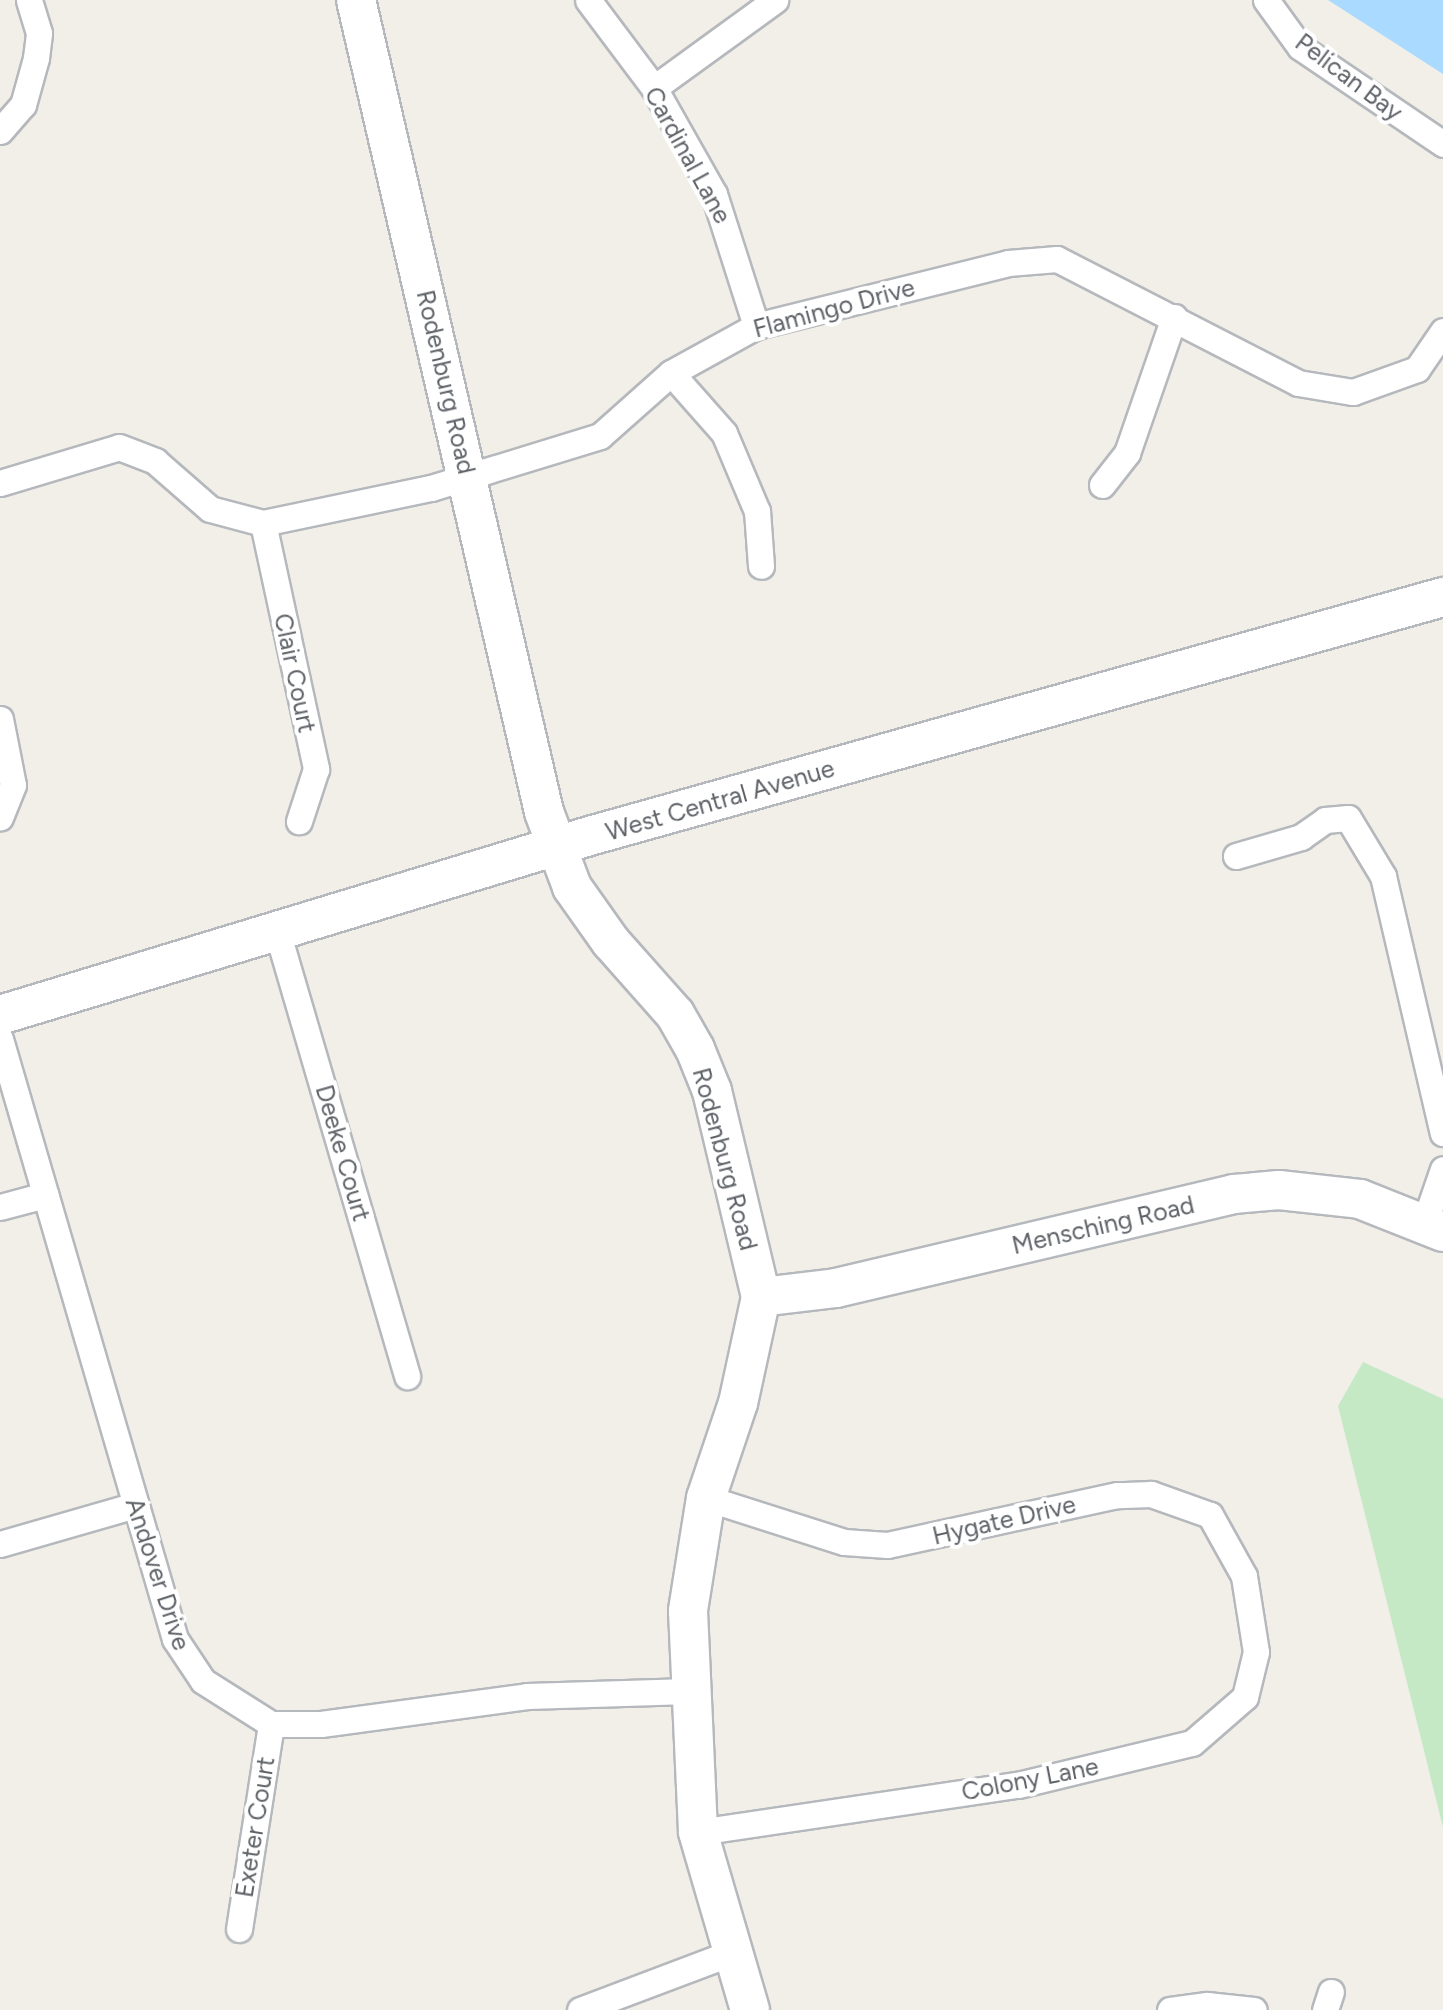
<!DOCTYPE html>
<html>
<head>
<meta charset="utf-8">
<style>
  body { margin:0 }
  #map { position:relative; width:1443px; height:2010px; overflow:hidden; background:#f1efe8; font-family:Figtree,sans-serif }
  div>[style] { position:absolute }
  .green>* { inset:0; background:#c5e8c5 }
  .water>* { inset:0; background:#aadaff }
  .roads { filter:drop-shadow(2px 0 #b5b8bc) drop-shadow(-2px 0 #b5b8bc) drop-shadow(0 2px #b5b8bc) drop-shadow(0 -2px #b5b8bc) }
  .street>* { height:25px; margin:-12.5px; padding:0 12.5px; transform-origin:12.5px; border-radius:12.5px; background:#fff }
  .secondary>* { height:38px; margin:-19px; padding:0 19px; transform-origin:19px; border-radius:19px; background:#fff }
  span { translate:-50% -50%; white-space:nowrap; text-align:center; line-height:1.15; -webkit-text-stroke:8px #fff; paint-order:stroke }
  .street-label { font-size:25px; color:#5f6368 }
</style>
</head>
<body>
<div id="map">
  <div class="green">
    <i style="clip-path:polygon(1363px 1362px,1443px 1399px,1443px 1827px,1338px 1406px)"></i>
  </div>
  <div class="water">
    <i style="clip-path:polygon(1328px 0,1443px 0,1443px 74px)"></i>
  </div>
  <div class="roads">
    <div class="street">
      <i style="left:588px;top:0;width:110px;rotate:53.1deg"></i>
      <i style="left:654px;top:88px;width:122px;rotate:60.5deg"></i>
      <i style="left:714px;top:194px;width:139px;rotate:72.3deg"></i>
      <i style="left:1266px;top:0;width:58px;rotate:54.1deg"></i>
      <i style="left:1300px;top:47px;width:173px;rotate:34.1deg"></i>
      <i style="left:654px;top:88px;width:150px;rotate:-36deg"></i>
      <i style="left:0;top:131px;width:35px;rotate:-49deg"></i>
      <i style="left:23px;top:105px;width:49px;rotate:-74.5deg"></i>
      <i style="left:36px;top:58px;width:25px;rotate:-83deg"></i>
      <i style="left:39px;top:33px;width:34px;rotate:-107deg"></i>
      <i style="left:671px;top:373px;width:80px;rotate:48.5deg"></i>
      <i style="left:724px;top:433px;width:85px;rotate:67.1deg"></i>
      <i style="left:757px;top:511px;width:55px;rotate:85.8deg"></i>
      <i style="left:0;top:483px;width:124px;rotate:-16.8deg"></i>
      <i style="left:119px;top:447px;width:39px;rotate:21deg"></i>
      <i style="left:155px;top:461px;width:73px;rotate:41.1deg"></i>
      <i style="left:210px;top:509px;width:55px;rotate:14.8deg"></i>
      <i style="left:263px;top:523px;width:172px;rotate:-11.8deg"></i>
      <i style="left:431px;top:488px;width:177px;rotate:-17.1deg"></i>
      <i style="left:600px;top:436px;width:95px;rotate:-41.6deg"></i>
      <i style="left:671px;top:373px;width:97px;rotate:-28.9deg"></i>
      <i style="left:756px;top:326px;width:260px;rotate:-14deg"></i>
      <i style="left:1008px;top:263px;width:49px;rotate:-4.7deg"></i>
      <i style="left:1057px;top:259px;width:271px;rotate:27.2deg"></i>
      <i style="left:1298px;top:383px;width:56px;rotate:9.3deg"></i>
      <i style="left:1353px;top:392px;width:68px;rotate:-19.8deg"></i>
      <i style="left:1417px;top:369px;width:46px;rotate:-55.6deg"></i>
      <i style="left:1102px;top:485px;width:41px;rotate:-52deg"></i>
      <i style="left:1127px;top:453px;width:144px;rotate:-70.9deg"></i>
      <i style="left:263px;top:523px;width:252px;rotate:77.8deg"></i>
      <i style="left:316px;top:769px;width:55px;rotate:108.1deg"></i>
      <i style="left:0;top:719px;width:67px;rotate:78.9deg"></i>
      <i style="left:13px;top:785px;width:35px;rotate:112deg"></i>
      <i style="left:1236px;top:856px;width:68px;rotate:-16.3deg"></i>
      <i style="left:1301px;top:837px;width:29px;rotate:-35deg"></i>
      <i style="left:1325px;top:820px;width:23px;rotate:-5deg"></i>
      <i style="left:1348px;top:818px;width:68px;rotate:58.9deg"></i>
      <i style="left:1383px;top:876px;width:264px;rotate:76.9deg"></i>
      <i style="left:277px;top:931px;width:464px;rotate:73.7deg"></i>
      <i style="left:0;top:1039px;width:625px;rotate:73.74deg"></i>
      <i style="left:175px;top:1639px;width:50px;rotate:56.3deg"></i>
      <i style="left:203px;top:1681px;width:80px;rotate:32.3deg"></i>
      <i style="left:271px;top:1724px;width:50px"></i>
      <i style="left:321px;top:1724px;width:208px;rotate:-7.7deg"></i>
      <i style="left:527px;top:1696px;width:162px;rotate:-1.8deg"></i>
      <i style="left:0;top:1207px;width:47px;rotate:-14.9deg"></i>
      <i style="left:1424px;top:1224px;width:58px;rotate:-70.9deg"></i>
      <i style="left:0;top:1544px;width:141px;rotate:-16.1deg"></i>
      <i style="left:698px;top:1832px;width:323px;rotate:-8.4deg"></i>
      <i style="left:1018px;top:1785px;width:179px;rotate:-13.6deg"></i>
      <i style="left:1192px;top:1743px;width:70px;rotate:-41deg"></i>
      <i style="left:1245px;top:1697px;width:46px;rotate:-76.3deg"></i>
      <i style="left:1256px;top:1652px;width:77px;rotate:-99deg"></i>
      <i style="left:1244px;top:1576px;width:70px;rotate:-119.1deg"></i>
      <i style="left:1210px;top:1515px;width:63px;rotate:-160.4deg"></i>
      <i style="left:1151px;top:1494px;width:34px;rotate:178deg"></i>
      <i style="left:1117px;top:1495px;width:235px;rotate:167.7deg"></i>
      <i style="left:887px;top:1545px;width:43px;rotate:-176deg"></i>
      <i style="left:844px;top:1542px;width:145px;rotate:-162.3deg"></i>
      <i style="left:239px;top:1929px;width:207px;rotate:-81.1deg"></i>
      <i style="left:580px;top:2010px;width:158px;rotate:-20.7deg"></i>
      <i style="left:1170px;top:2010px;width:37px;rotate:-8deg"></i>
      <i style="left:1207px;top:2005px;width:47px;rotate:6.1deg"></i>
      <i style="left:1325px;top:2010px;width:19px;rotate:-72deg"></i>
    </div>
    <div class="secondary">
      <i style="left:356px;top:0;width:833px;rotate:76.96deg"></i>
      <i style="left:544px;top:812px;width:80px;rotate:69.5deg"></i>
      <i style="left:572px;top:887px;width:67px;rotate:54.7deg"></i>
      <i style="left:611px;top:942px;width:96px;rotate:48.4deg"></i>
      <i style="left:675px;top:1014px;width:40px;rotate:60.3deg"></i>
      <i style="left:695px;top:1049px;width:45px;rotate:68deg"></i>
      <i style="left:712px;top:1091px;width:212px;rotate:76.6deg"></i>
      <i style="left:761px;top:1297px;width:108px;rotate:102.2deg"></i>
      <i style="left:738px;top:1403px;width:100px;rotate:108.6deg"></i>
      <i style="left:706px;top:1498px;width:114px;rotate:99.1deg"></i>
      <i style="left:688px;top:1611px;width:221px;rotate:87.4deg"></i>
      <i style="left:698px;top:1832px;width:185px;rotate:73.7deg"></i>
      <i style="left:0;top:1015px;width:620px;rotate:-16.89deg"></i>
      <i style="left:593px;top:835px;width:883px;rotate:-15.64deg"></i>
      <i style="left:761px;top:1297px;width:76px;rotate:-6.8deg"></i>
      <i style="left:836px;top:1288px;width:409px;rotate:-13.3deg"></i>
      <i style="left:1234px;top:1194px;width:45px;rotate:-5.1deg"></i>
      <i style="left:1279px;top:1190px;width:81px;rotate:6.3deg"></i>
      <i style="left:1360px;top:1199px;width:89px;rotate:21.7deg"></i>
    </div>
  </div>
  <div class="street-label">
    <span style="left:1349px;top:77px;rotate:37deg">Pelican Bay</span>
    <span style="left:688px;top:155px;rotate:61deg">Cardinal Lane</span>
    <span style="left:834px;top:308px;rotate:-15deg">Flamingo Drive</span>
    <span style="left:446px;top:382px;rotate:77deg">Rodenburg Road</span>
    <span style="left:295px;top:673px;rotate:78deg">Clair Court</span>
    <span style="left:720px;top:800px;rotate:-16deg">West Central Avenue</span>
    <span style="left:343px;top:1153px;rotate:74deg">Deeke Court</span>
    <span style="left:725px;top:1159px;rotate:75deg">Rodenburg Road</span>
    <span style="left:1103px;top:1225px;rotate:-13deg">Mensching Road</span>
    <span style="left:1004px;top:1520px;rotate:-13deg">Hygate Drive</span>
    <span style="left:158px;top:1574px;rotate:72deg">Andover Drive</span>
    <span style="left:1030px;top:1779px;rotate:-11deg">Colony Lane</span>
    <span style="left:255px;top:1827px;rotate:-81deg">Exeter Court</span>
  </div>
</div>
</body>
</html>
